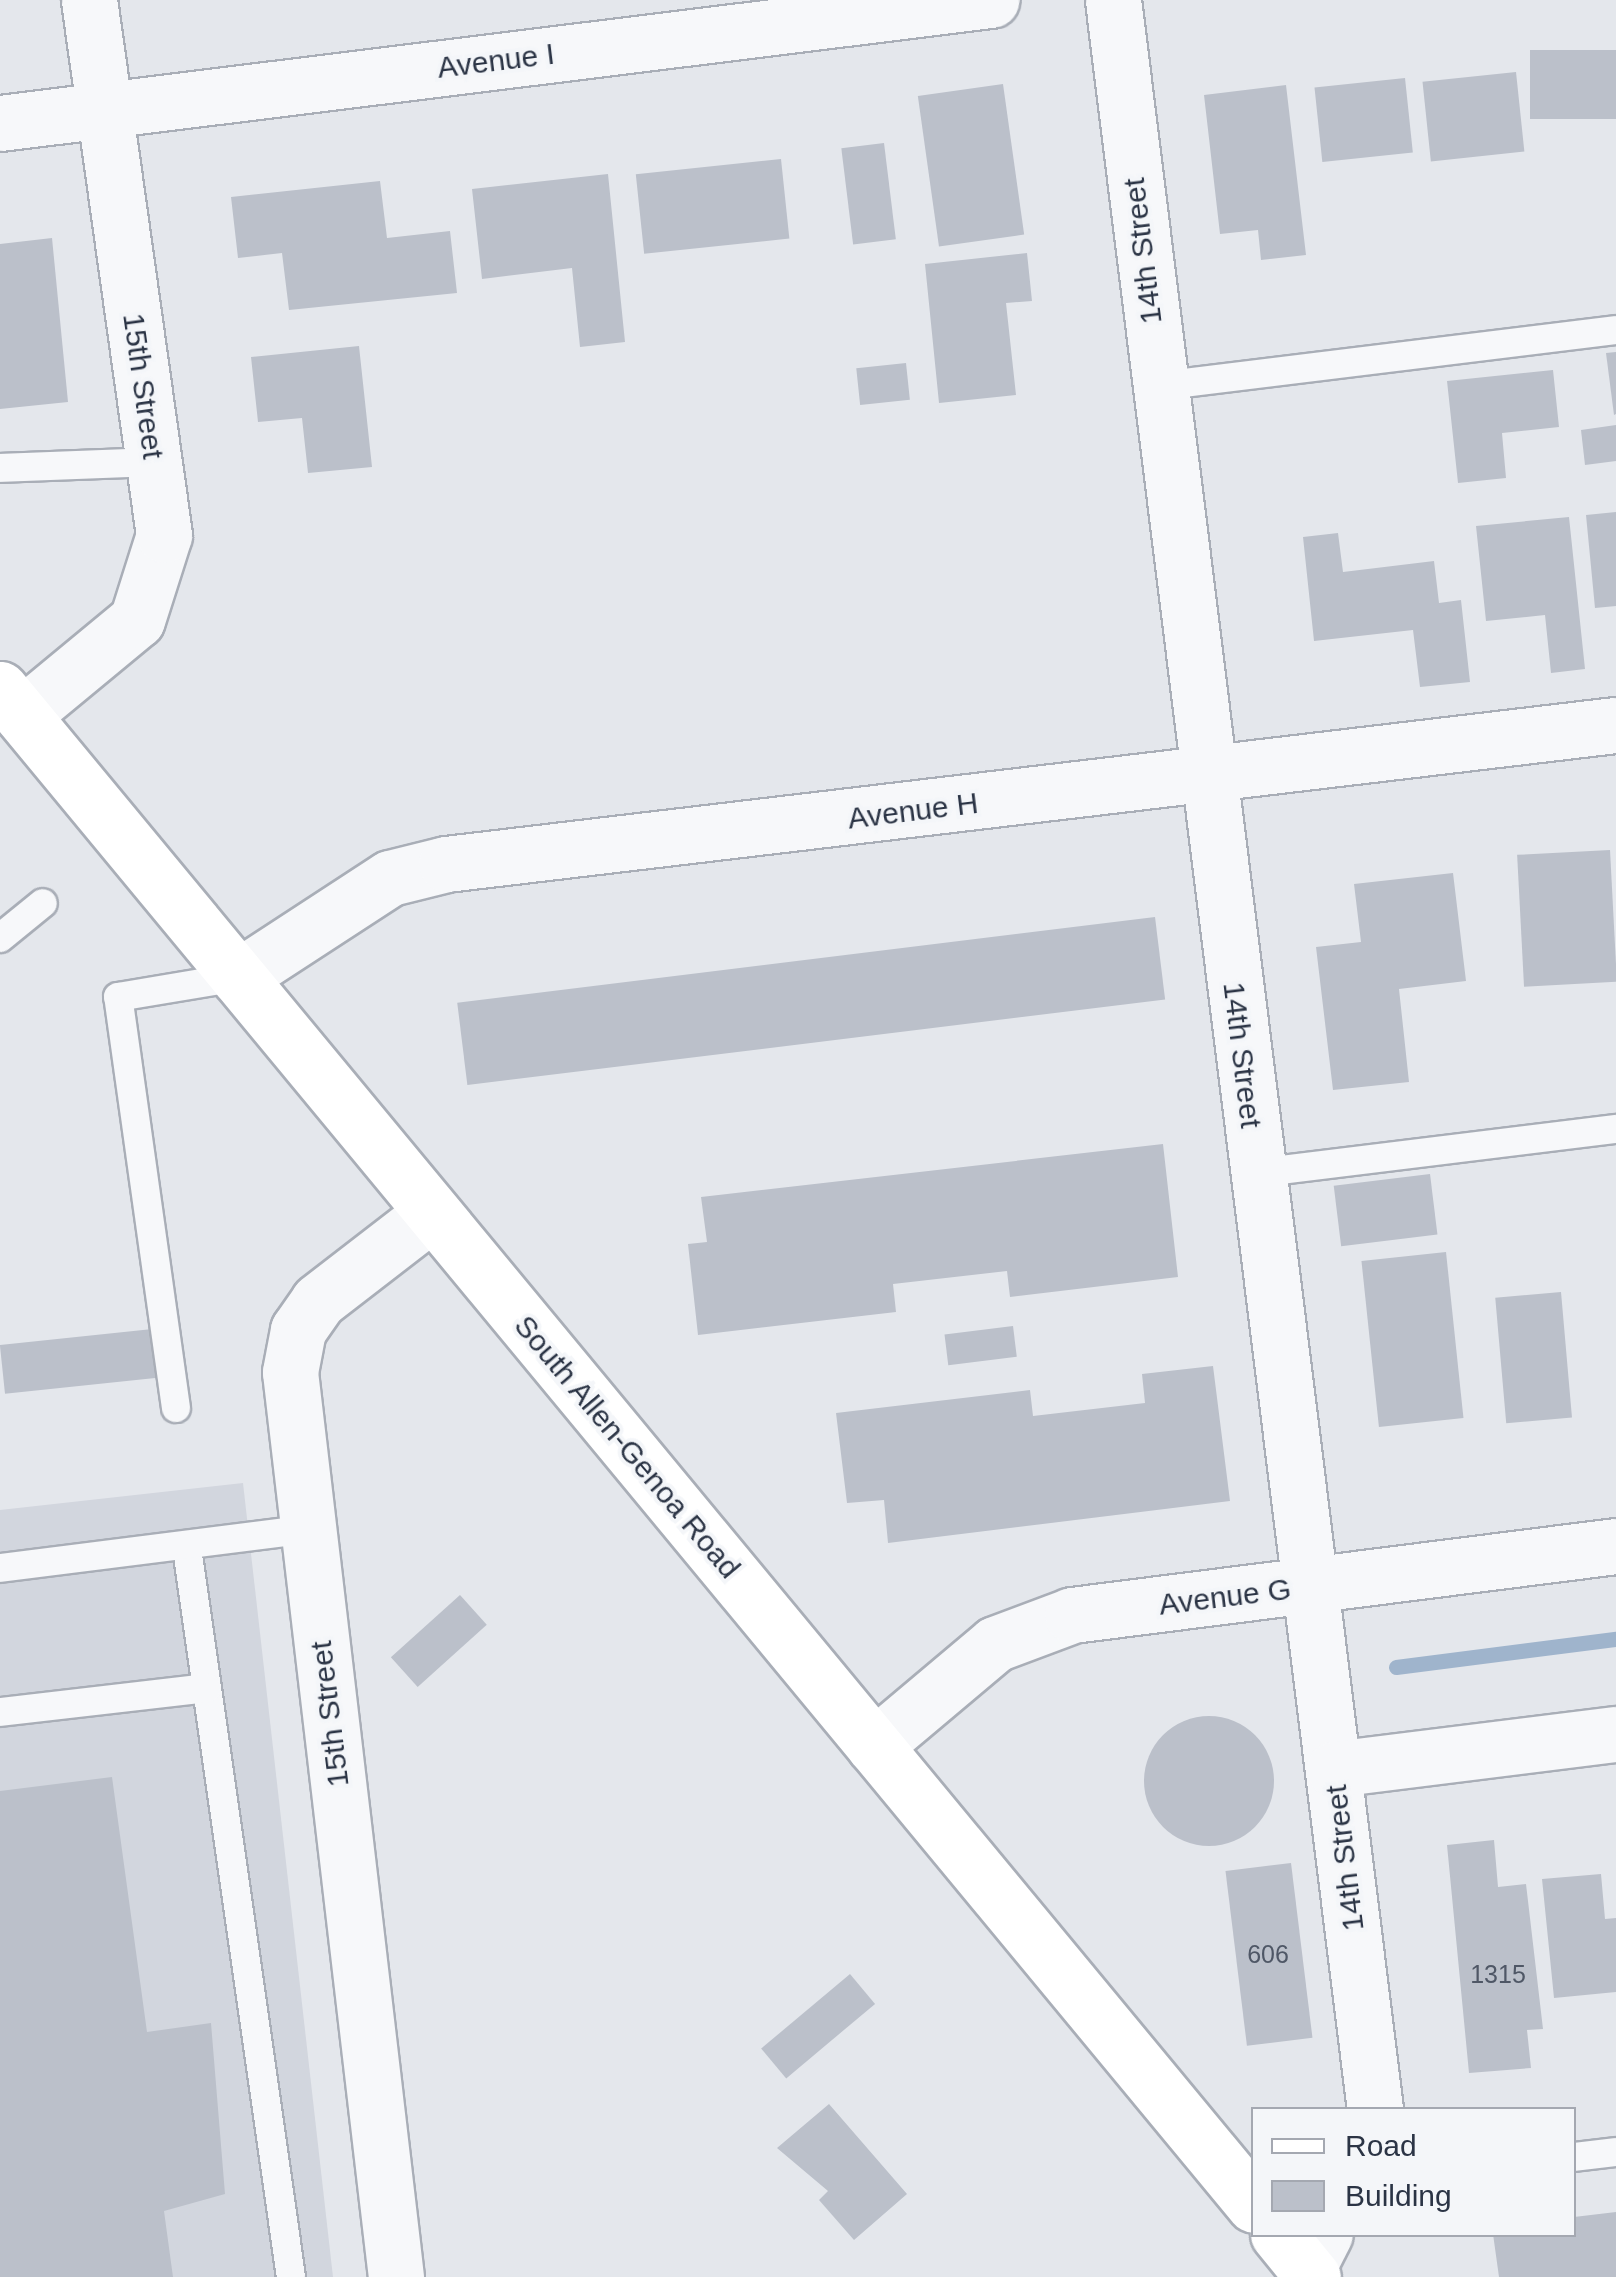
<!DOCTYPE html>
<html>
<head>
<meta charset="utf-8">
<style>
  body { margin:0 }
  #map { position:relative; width:1616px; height:2277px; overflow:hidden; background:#e4e7ec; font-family:Arial,sans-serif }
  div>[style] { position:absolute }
  .built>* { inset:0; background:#d2d6de }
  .stream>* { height:15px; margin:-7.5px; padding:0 7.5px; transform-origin:7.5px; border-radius:7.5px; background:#9fb4cc }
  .building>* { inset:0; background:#bbc0ca; transform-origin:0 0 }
  .round { border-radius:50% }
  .roads { filter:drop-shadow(2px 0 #a9aeb7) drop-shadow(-2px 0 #a9aeb7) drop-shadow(0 2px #a9aeb7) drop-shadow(0 -2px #a9aeb7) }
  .service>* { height:28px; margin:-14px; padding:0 14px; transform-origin:14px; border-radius:14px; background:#f7f8fa }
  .minor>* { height:55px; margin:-27.5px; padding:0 27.5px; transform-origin:27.5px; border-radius:27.5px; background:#f7f8fa }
  .tertiary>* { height:55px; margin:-27.5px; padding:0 27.5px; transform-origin:27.5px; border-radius:27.5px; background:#f7f8fa }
  .secondary>* { height:55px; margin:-27.5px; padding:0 27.5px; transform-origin:27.5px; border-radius:27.5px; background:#fff }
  span { translate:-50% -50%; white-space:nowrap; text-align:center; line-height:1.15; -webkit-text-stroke:8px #f4f6f9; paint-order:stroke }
  .number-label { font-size:25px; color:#4f5766 }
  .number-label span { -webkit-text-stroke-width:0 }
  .street-label { font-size:30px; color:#2b3445 }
  .legend { position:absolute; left:1251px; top:2107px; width:325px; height:130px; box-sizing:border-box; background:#f4f6f9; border:2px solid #a4a8b1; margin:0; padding:12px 18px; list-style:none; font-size:30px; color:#2b3445 }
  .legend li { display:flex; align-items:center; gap:20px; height:50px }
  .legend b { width:50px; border:2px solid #a4a8b1 }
</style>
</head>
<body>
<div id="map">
  <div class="built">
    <i style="clip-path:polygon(243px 1483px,333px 2277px,0 2277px,0 1510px)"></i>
  </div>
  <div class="stream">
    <i style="left:1396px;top:1667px;width:222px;rotate:-7.3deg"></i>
  </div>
  <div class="building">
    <i style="left:1616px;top:50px;width:69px;height:86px;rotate:90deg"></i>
    <i style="left:1516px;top:72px;width:80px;height:94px;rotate:84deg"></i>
    <i style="left:1405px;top:78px;width:75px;height:91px;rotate:84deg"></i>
    <i style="left:1003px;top:84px;width:152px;height:86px;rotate:82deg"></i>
    <i style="clip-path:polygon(1286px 85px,1306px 255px,1261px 260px,1258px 230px,1220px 234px,1204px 95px)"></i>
    <i style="left:884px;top:143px;width:97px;height:43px;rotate:83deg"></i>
    <i style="left:781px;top:159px;width:80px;height:146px;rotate:84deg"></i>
    <i style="clip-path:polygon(608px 174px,625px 342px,580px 347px,572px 268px,482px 279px,472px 189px)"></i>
    <i style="clip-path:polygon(380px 181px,387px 238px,450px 231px,457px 293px,289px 310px,282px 253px,238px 258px,231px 197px)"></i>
    <i style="clip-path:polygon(52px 238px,68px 402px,0 409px,0 244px)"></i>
    <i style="clip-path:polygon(1027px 253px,1032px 301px,1006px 303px,1016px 395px,939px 403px,925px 264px)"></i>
    <i style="clip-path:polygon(359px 346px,372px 467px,308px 473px,302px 418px,258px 422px,251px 357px)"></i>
    <i style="clip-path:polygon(1616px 352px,1616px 414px,1614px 415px,1606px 353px)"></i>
    <i style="left:906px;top:363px;width:37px;height:50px;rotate:84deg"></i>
    <i style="clip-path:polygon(1553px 370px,1559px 427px,1502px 433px,1506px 478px,1458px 483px,1447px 381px)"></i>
    <i style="clip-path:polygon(1616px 425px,1616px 461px,1585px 465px,1581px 430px)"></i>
    <i style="clip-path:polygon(1616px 512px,1616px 606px,1595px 608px,1586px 515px)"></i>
    <i style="clip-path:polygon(1569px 517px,1585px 669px,1551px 673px,1545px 615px,1486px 621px,1476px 526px)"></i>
    <i style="clip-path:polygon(1338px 533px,1343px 572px,1434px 561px,1439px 603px,1461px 600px,1470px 682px,1420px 687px,1413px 630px,1314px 641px,1303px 537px)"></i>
    <i style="left:1610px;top:850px;width:132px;height:93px;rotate:87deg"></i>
    <i style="clip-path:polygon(1453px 873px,1466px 981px,1399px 989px,1409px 1082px,1333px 1090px,1316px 947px,1361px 942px,1354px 884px)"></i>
    <i style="left:1155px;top:917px;width:83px;height:703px;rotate:83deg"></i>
    <i style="clip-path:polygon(1163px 1144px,1178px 1277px,1010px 1297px,1007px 1271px,893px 1284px,896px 1312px,698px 1335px,688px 1244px,707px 1242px,701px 1197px)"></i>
    <i style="left:1430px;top:1174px;width:61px;height:97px;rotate:83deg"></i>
    <i style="left:1446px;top:1252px;width:167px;height:85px;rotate:84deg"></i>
    <i style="left:1561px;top:1292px;width:126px;height:66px;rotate:85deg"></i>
    <i style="left:1013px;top:1326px;width:31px;height:69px;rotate:83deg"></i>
    <i style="left:162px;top:1328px;width:49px;height:163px;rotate:84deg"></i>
    <i style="clip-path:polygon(1213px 1366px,1230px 1501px,888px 1543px,884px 1500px,847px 1503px,836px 1413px,1030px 1390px,1033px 1416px,1145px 1403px,1142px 1374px)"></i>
    <i style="left:460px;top:1595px;width:40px;height:93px;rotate:48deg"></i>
    <i class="round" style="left:1144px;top:1716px;width:130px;height:130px"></i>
    <i style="clip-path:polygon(112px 1777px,147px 2032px,211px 2023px,225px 2194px,164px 2211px,173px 2277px,0 2277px,0 1791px)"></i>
    <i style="clip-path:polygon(1494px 1840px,1498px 1887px,1526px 1884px,1543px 2029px,1527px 2030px,1531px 2068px,1469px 2073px,1447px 1845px)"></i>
    <i style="left:1291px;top:1863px;width:176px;height:66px;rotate:83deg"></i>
    <i style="clip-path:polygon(1601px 1874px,1605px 1919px,1616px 1918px,1616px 1992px,1554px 1998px,1542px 1879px)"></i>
    <i style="left:850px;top:1974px;width:39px;height:116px;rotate:50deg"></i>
    <i style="clip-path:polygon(829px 2104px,907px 2194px,854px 2240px,819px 2200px,828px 2191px,777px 2148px)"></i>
    <i style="clip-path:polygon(1616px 2212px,1616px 2277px,1499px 2277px,1493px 2234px,1574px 2234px,1574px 2217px)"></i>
  </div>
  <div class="roads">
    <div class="service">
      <i style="left:1160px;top:386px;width:459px;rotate:-7deg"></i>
      <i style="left:0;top:468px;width:154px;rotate:-2.2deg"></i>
      <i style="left:0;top:938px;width:55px;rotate:-39.1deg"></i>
      <i style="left:1257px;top:1173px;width:362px;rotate:-7deg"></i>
      <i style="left:176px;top:1408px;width:415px;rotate:-98deg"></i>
      <i style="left:118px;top:997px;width:122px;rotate:-9.5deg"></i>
      <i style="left:187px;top:1548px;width:736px;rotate:81.88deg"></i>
      <i style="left:0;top:1568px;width:311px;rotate:-7.2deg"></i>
      <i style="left:0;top:1712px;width:208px;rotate:-6.6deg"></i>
      <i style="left:1574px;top:2157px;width:42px;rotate:-6.8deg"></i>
    </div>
    <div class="minor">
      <i style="left:1113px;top:0;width:2126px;rotate:82.92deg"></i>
      <i style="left:22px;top:715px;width:149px;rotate:-39.6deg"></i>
      <i style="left:137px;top:620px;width:89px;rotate:-72.4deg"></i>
      <i style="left:164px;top:535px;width:540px;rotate:-97.98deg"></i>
      <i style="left:238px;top:977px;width:181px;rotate:-33.1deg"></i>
      <i style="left:390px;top:878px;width:58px;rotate:-14deg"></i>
      <i style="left:446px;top:864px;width:1178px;rotate:-6.78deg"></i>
      <i style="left:874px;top:1746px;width:158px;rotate:-40.1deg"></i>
      <i style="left:995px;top:1644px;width:82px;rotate:-20.6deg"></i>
      <i style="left:1072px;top:1615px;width:548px;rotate:-7.23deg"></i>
      <i style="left:1334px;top:1769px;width:284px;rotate:-7.1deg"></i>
      <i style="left:1307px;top:2269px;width:39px;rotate:-63deg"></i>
      <i style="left:396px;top:2277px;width:911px;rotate:-96.68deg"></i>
      <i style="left:290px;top:1372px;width:43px;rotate:-79.2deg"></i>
      <i style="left:298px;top:1330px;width:35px;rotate:-55deg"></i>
      <i style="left:318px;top:1301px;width:144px;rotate:-37.7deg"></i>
    </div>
    <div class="tertiary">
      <i style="left:0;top:123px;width:999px;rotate:-7.08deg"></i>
    </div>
    <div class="secondary">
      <i style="left:0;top:689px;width:1967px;rotate:50.4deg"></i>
      <i style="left:1278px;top:2234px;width:55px;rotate:50.9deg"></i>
    </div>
  </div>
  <div class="number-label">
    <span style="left:1268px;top:1954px">606</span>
    <span style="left:1498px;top:1974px">1315</span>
  </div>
  <div class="street-label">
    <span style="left:496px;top:61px;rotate:-7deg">Avenue I</span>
    <span style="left:1143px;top:251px;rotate:-97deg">14th Street</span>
    <span style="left:143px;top:386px;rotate:82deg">15th Street</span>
    <span style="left:913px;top:811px;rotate:-7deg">Avenue H</span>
    <span style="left:1242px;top:1055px;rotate:83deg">14th Street</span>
    <span style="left:627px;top:1447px;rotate:50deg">South Allen-Genoa Road</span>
    <span style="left:1225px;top:1597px;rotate:-7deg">Avenue G</span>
    <span style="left:330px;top:1714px;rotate:-97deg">15th Street</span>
    <span style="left:1345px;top:1858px;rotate:-97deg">14th Street</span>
  </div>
  <ul class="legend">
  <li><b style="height:12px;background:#fff"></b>Road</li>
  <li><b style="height:28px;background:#bbc0ca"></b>Building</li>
  </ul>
</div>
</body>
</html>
